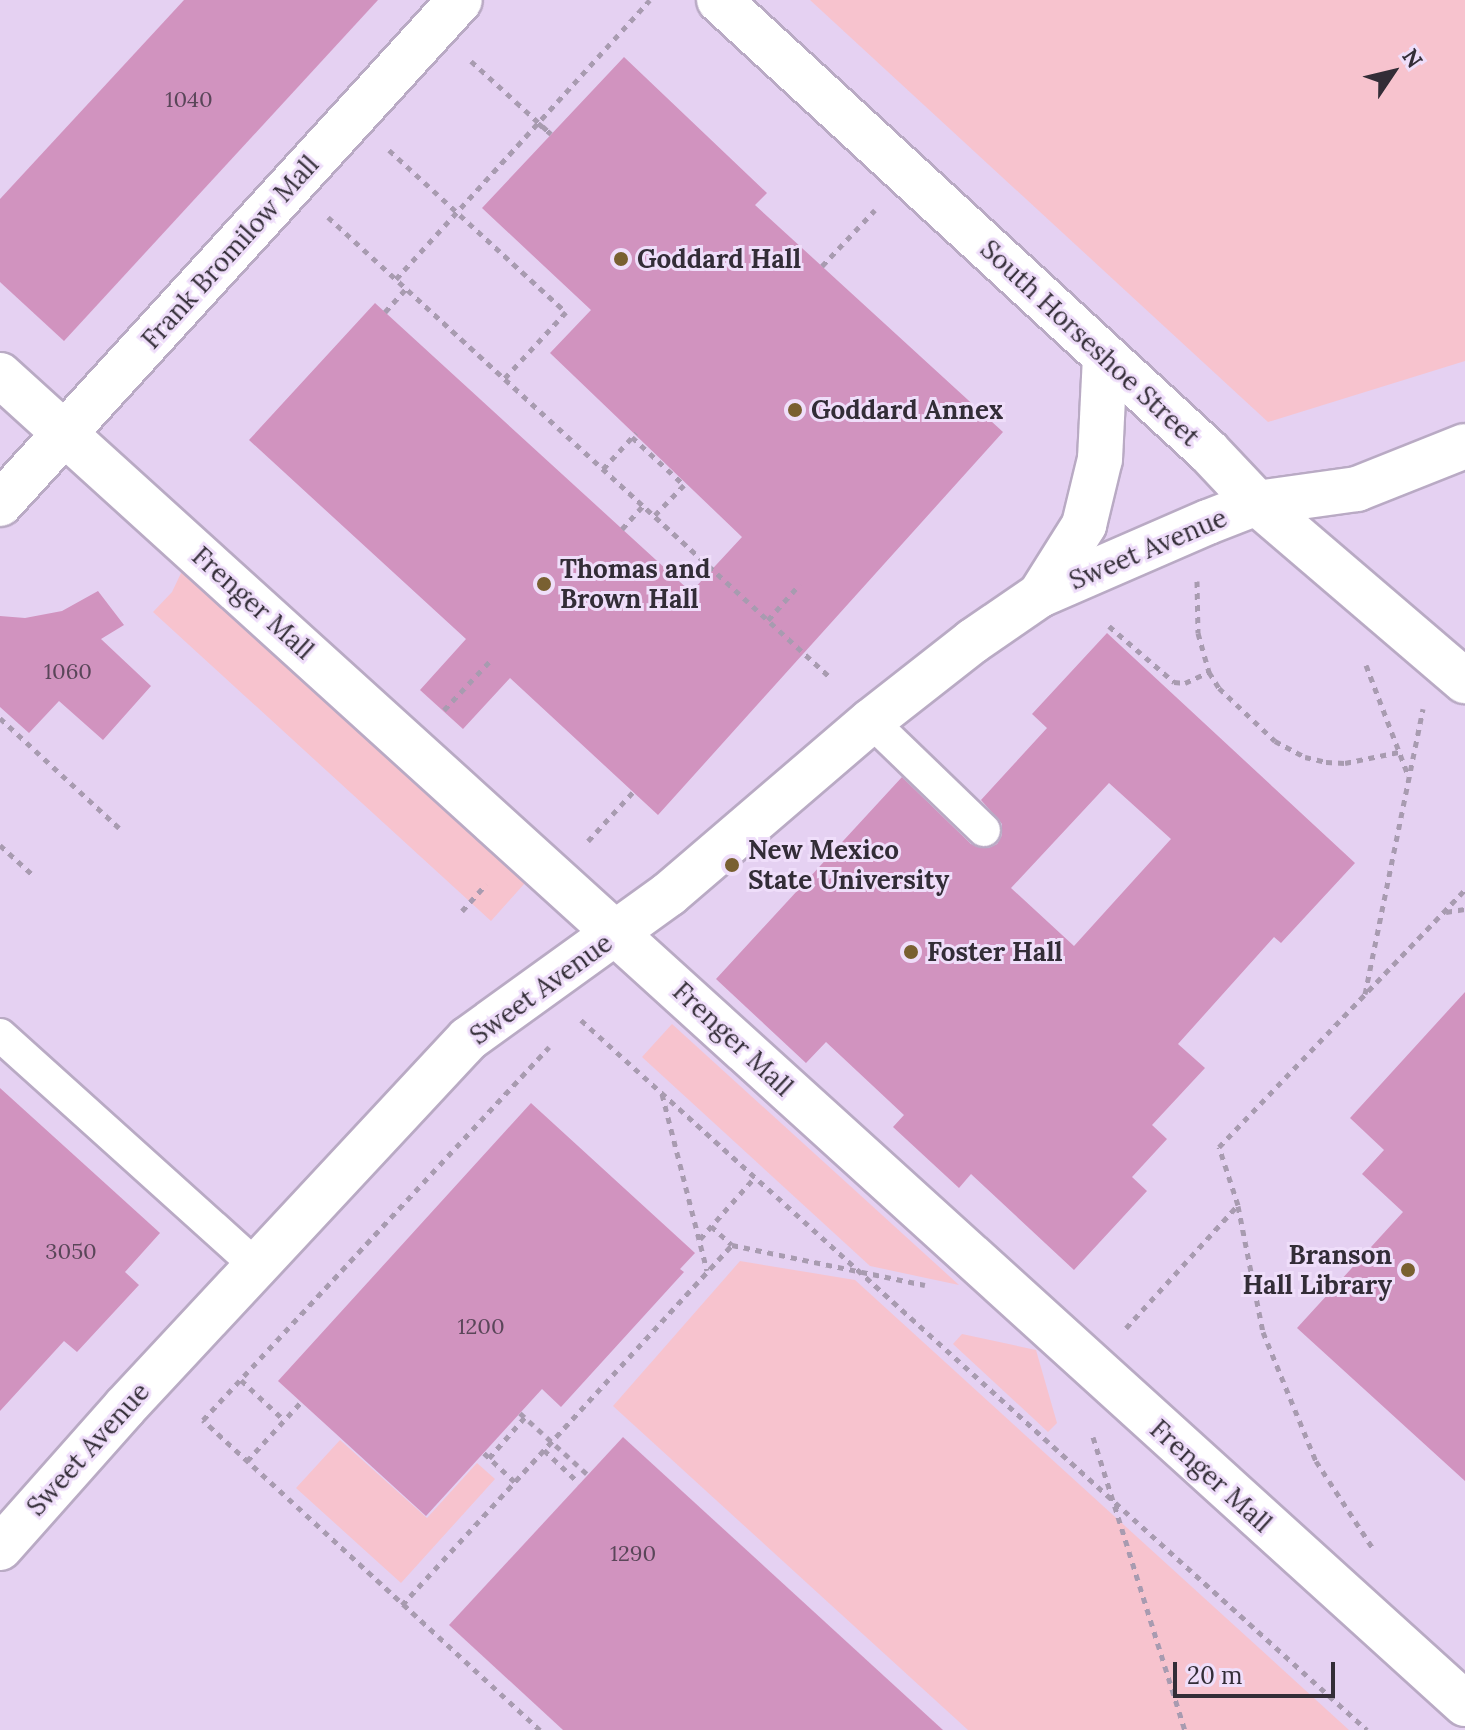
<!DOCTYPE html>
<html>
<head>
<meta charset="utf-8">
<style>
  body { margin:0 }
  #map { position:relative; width:1465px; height:1730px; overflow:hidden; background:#efdefa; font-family:Lora,serif }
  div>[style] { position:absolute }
  .built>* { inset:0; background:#e5d1f2; transform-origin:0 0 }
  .green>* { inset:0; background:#f7c3ce }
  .building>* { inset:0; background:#d193bf }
  .path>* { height:5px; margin-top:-2.5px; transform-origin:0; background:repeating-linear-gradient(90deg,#a89bb0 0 6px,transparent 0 12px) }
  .roads { filter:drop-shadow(2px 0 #b9aac4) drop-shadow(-2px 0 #b9aac4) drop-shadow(0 2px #b9aac4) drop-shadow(0 -2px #b9aac4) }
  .service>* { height:32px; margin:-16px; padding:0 16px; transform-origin:16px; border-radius:16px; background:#fff }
  .pedestrian>* { height:44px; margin:-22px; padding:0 22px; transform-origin:22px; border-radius:22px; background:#fff }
  .minor>* { height:44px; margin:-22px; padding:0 22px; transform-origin:22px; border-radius:22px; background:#fff }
  .path-bridge>* { height:5px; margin-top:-2.5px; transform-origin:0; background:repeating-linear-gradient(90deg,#a89bb0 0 6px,transparent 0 12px) }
  .dots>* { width:22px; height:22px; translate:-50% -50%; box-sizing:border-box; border:4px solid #efdefa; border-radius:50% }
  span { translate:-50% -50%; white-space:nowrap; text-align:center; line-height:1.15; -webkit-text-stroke:6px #efdefa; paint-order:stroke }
  .number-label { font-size:22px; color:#5a4659 }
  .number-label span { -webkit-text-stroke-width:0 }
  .street-label { font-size:26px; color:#332d37 }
  .poi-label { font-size:26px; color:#332d37; font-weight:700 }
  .left { translate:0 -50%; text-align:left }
  .right { translate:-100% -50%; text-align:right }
  .north { position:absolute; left:1353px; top:32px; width:80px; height:80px; -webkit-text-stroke:6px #efdefa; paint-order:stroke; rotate:55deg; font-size:22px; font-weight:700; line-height:32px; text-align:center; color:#332d37 }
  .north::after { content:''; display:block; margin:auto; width:28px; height:36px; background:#332d37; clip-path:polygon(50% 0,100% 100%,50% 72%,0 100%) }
  .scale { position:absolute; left:1173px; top:1662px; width:162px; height:36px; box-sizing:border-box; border:4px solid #332d37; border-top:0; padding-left:10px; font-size:24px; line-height:28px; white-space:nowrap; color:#332d37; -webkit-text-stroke:6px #efdefa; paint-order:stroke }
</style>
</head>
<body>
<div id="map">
  <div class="built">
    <i style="left:0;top:0;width:1465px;height:1730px"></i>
  </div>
  <div class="green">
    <i style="clip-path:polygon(810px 0,1465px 0,1465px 361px,1268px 422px)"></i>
    <i style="clip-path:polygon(182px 571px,525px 883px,491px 921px,153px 612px,172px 592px)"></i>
    <i style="clip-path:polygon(672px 1024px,959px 1285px,870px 1266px,642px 1057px)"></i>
    <i style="clip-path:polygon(740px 1261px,855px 1280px,1349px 1730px,968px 1730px,613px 1406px)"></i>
    <i style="clip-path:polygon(962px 1334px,1036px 1350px,1057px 1423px,1048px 1432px,953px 1344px)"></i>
    <i style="clip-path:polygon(340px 1440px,427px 1518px,477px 1463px,495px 1479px,401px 1583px,296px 1488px)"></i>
  </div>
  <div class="building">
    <i style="clip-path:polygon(184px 0,378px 0,64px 341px,0 282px,0 199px)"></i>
    <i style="clip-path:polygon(624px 57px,767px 193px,755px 205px,1003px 432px,658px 815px,510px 678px,463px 729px,420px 690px,466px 639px,249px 440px,375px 303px,691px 592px,742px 537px,550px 353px,591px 310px,482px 208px)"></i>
    <i style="clip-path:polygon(98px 591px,124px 625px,101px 639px,151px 686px,103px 740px,59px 701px,29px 733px,0 707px,0 616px,25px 618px,62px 611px)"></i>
    <i style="clip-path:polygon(evenodd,1107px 633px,1355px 863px,1281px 943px,1274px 937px,1178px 1044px,1205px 1068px,1152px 1125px,1167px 1139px,1132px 1177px,1147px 1191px,1074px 1270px,971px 1174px,959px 1188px,893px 1127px,904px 1115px,826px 1042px,806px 1063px,716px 979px,902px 777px,971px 844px,988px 848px,997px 844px,1002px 835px,1002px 824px,981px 800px,1047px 728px,1032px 714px,1107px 633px,1109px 783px,1171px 839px,1074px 946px,1011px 888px,1109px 783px)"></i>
    <i style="clip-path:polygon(1465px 992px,1465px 1481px,1297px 1328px,1403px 1212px,1362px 1174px,1384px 1150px,1350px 1118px)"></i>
    <i style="clip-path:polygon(0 1088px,160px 1233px,125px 1272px,139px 1285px,77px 1352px,64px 1341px,0 1411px)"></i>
    <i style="clip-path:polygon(531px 1103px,695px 1253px,680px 1269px,684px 1272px,561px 1407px,542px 1389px,426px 1516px,278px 1381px)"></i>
    <i style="clip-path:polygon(623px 1437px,943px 1730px,563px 1730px,449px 1625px)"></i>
  </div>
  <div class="path">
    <i style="left:471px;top:61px;width:61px;rotate:42.3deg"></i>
    <i style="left:538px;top:123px;width:17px;rotate:40deg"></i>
    <i style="left:389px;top:150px;width:240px;rotate:42.5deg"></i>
    <i style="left:566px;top:312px;width:91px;rotate:132.8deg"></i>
    <i style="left:328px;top:217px;width:682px;rotate:42.51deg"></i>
    <i style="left:822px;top:266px;width:77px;rotate:-46.6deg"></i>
    <i style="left:396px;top:279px;width:377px;rotate:-47.7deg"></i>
    <i style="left:385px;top:312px;width:31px;rotate:-48deg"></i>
    <i style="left:632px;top:437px;width:71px;rotate:42.7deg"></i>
    <i style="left:684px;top:485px;width:43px;rotate:134.1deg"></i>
    <i style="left:603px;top:469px;width:49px;rotate:-47.5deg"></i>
    <i style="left:622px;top:529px;width:31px;rotate:-48deg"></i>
    <i style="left:1197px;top:581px;width:52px;rotate:88.9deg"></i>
    <i style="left:1198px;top:633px;width:41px;rotate:74.2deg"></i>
    <i style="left:1209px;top:672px;width:19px;rotate:58deg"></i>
    <i style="left:1219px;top:688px;width:77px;rotate:43.4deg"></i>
    <i style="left:1275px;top:741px;width:34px;rotate:28deg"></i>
    <i style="left:1305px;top:757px;width:22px;rotate:13deg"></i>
    <i style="left:1326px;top:762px;width:19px;rotate:3deg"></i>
    <i style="left:1345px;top:763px;width:55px;rotate:-11.5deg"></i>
    <i style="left:768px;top:620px;width:48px;rotate:-48.4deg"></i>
    <i style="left:1109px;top:626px;width:86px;rotate:40.7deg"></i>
    <i style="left:1174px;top:682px;width:11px;rotate:5deg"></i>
    <i style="left:1185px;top:683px;width:26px;rotate:-25deg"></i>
    <i style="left:1366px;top:665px;width:118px;rotate:69.1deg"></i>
    <i style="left:444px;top:710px;width:67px;rotate:-46.8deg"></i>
    <i style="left:0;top:718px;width:162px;rotate:42.7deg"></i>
    <i style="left:588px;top:841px;width:67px;rotate:-47.4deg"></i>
    <i style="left:0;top:845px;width:45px;rotate:42.3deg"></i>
    <i style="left:462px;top:911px;width:36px;rotate:-48deg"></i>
    <i style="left:1446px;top:912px;width:19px;rotate:-9deg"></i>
    <i style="left:1365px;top:994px;width:291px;rotate:-78.5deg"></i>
    <i style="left:581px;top:1020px;width:1059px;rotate:42.09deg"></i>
    <i style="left:662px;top:1094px;width:182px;rotate:75.7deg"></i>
    <i style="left:1238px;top:1206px;width:128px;rotate:78.8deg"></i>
    <i style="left:1263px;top:1332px;width:139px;rotate:67.7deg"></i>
    <i style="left:1316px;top:1461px;width:106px;rotate:56.9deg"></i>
    <i style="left:711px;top:1226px;width:28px;rotate:42deg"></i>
    <i style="left:732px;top:1245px;width:197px;rotate:11.7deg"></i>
    <i style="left:700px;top:1239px;width:83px;rotate:-48.4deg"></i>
    <i style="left:1126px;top:1328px;width:166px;rotate:-47.7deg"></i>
    <i style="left:1238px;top:1205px;width:61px;rotate:-108.1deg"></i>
    <i style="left:1219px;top:1147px;width:356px;rotate:-46.3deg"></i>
    <i style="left:241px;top:1380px;width:59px;rotate:42.9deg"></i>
    <i style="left:1093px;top:1437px;width:307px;rotate:72.6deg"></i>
    <i style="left:544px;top:1450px;width:48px;rotate:43.3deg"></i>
    <i style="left:484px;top:1453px;width:42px;rotate:43.1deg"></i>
    <i style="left:489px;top:1458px;width:55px;rotate:-48.7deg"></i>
    <i style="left:247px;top:1461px;width:80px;rotate:-47.5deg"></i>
    <i style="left:402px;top:1605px;width:488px;rotate:-47.5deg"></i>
    <i style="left:540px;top:1730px;width:458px;rotate:-137.4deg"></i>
    <i style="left:203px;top:1420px;width:509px;rotate:-47.15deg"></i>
  </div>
  <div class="roads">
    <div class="service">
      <i style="left:871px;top:721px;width:157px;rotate:44deg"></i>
      <i style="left:0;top:1035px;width:346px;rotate:42deg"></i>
    </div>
    <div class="pedestrian">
      <i style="left:0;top:375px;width:1978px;rotate:42.21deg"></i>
      <i style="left:0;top:504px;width:682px;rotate:-47.61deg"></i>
    </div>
    <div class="minor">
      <i style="left:719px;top:0;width:665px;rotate:42.69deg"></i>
      <i style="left:1208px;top:451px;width:71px;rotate:46.7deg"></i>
      <i style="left:1257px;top:503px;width:274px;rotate:40.6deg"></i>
      <i style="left:1040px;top:595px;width:83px;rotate:-57.8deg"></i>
      <i style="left:1084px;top:525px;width:68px;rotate:-76.4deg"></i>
      <i style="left:1100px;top:459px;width:102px;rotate:-87.2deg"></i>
      <i style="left:0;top:1548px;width:188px;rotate:-48.4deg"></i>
      <i style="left:125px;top:1407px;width:503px;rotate:-47.01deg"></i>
      <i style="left:468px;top:1039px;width:248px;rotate:-35.8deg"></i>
      <i style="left:669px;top:894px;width:266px;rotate:-40.6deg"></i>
      <i style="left:871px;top:721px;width:130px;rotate:-38.1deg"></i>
      <i style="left:973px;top:641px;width:81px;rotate:-34.5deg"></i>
      <i style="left:1040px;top:595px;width:183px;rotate:-23.5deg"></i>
      <i style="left:1208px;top:522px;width:53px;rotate:-21.2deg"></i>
      <i style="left:1257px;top:503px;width:101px;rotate:-8deg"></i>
      <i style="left:1357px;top:489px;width:116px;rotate:-21.7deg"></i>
    </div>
  </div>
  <div class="path-bridge">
    <i style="left:516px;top:102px;width:47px;rotate:42.4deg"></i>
    <i style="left:520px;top:1413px;width:91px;rotate:42.3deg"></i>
  </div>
  <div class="dots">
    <i style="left:621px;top:259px;background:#796031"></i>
    <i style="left:795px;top:410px;background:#796031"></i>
    <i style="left:544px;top:584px;background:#796031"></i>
    <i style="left:732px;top:865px;background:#796031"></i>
    <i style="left:911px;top:952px;background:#796031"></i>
    <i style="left:1408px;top:1270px;background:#796031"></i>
  </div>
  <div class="number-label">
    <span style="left:189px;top:100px">1040</span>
    <span style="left:68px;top:672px">1060</span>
    <span style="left:71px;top:1252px">3050</span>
    <span style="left:481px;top:1327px">1200</span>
    <span style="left:633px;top:1554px">1290</span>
  </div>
  <div class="street-label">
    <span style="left:230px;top:252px;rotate:-48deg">Frank Bromilow Mall</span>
    <span style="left:1090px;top:343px;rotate:43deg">South Horseshoe Street</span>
    <span style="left:1148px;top:549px;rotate:-23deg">Sweet Avenue</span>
    <span style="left:253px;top:603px;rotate:42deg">Frenger Mall</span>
    <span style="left:541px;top:989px;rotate:-36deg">Sweet Avenue</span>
    <span style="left:733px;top:1039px;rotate:43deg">Frenger Mall</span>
    <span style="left:88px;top:1449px;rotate:-48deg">Sweet Avenue</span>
    <span style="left:1211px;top:1476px;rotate:42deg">Frenger Mall</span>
  </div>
  <div class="poi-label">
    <span class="left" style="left:637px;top:259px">Goddard Hall</span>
    <span class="left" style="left:811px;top:410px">Goddard Annex</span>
    <span class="left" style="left:560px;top:584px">Thomas and<br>Brown Hall</span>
    <span class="left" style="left:748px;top:865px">New Mexico<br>State University</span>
    <span class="left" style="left:927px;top:952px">Foster Hall</span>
    <span class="right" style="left:1392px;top:1270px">Branson<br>Hall Library</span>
  </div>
  <div class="north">N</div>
  <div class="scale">20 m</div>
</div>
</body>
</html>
